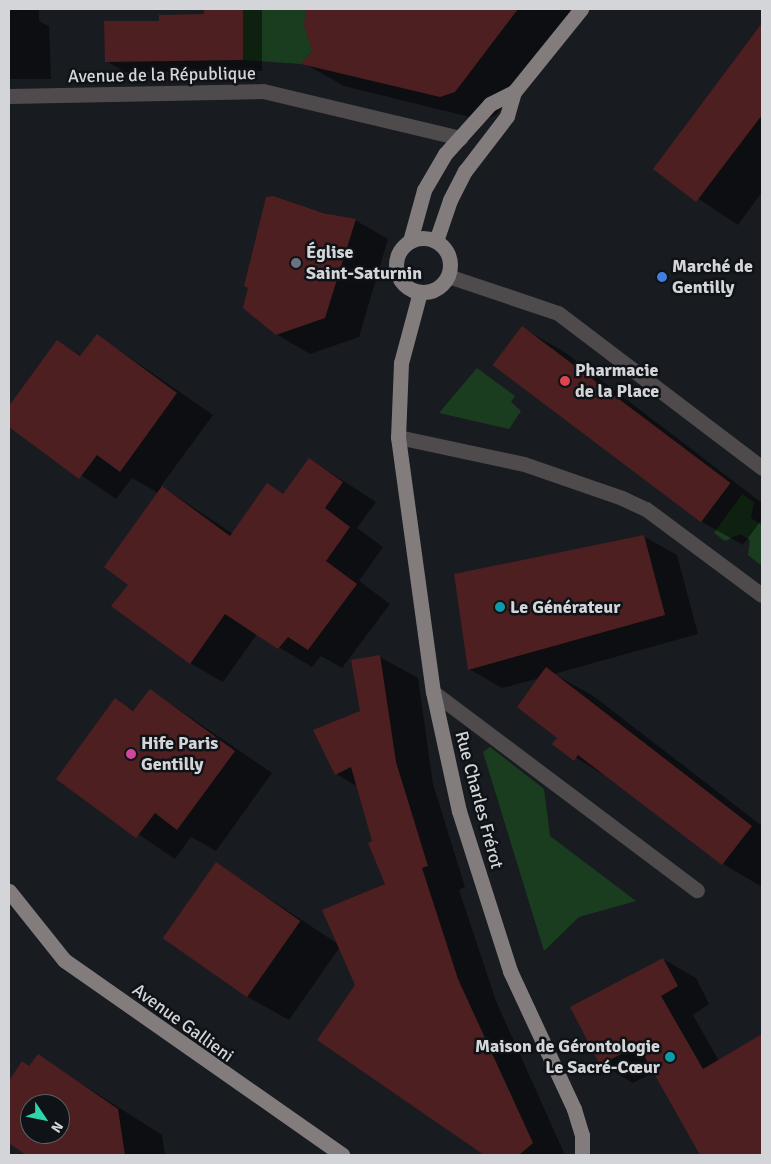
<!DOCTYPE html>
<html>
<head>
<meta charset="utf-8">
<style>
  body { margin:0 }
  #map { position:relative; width:771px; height:1164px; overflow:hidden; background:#181b20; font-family:Signika,sans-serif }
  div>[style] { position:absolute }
  .green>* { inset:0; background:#1b3d1f }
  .shadow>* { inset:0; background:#0007 }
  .building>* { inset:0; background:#4e1f20; transform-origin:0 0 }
  .minor>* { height:15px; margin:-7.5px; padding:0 7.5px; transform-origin:7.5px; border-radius:7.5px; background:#4f4b4c }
  .major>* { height:15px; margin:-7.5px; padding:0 7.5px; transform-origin:7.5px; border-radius:7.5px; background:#837c7d }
  .major>.ring { margin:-7.5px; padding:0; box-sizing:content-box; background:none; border:15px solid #837c7d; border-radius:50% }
  .dots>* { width:14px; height:14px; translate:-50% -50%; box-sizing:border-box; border:2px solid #0f1216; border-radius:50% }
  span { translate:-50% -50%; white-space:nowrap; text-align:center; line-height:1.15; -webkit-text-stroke:5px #0f1216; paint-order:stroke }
  .street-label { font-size:18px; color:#d3d5d8 }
  .poi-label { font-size:18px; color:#d3d5d8; font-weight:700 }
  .left { translate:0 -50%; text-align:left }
  .right { translate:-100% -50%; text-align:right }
  .frame { position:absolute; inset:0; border:10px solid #d3d5d8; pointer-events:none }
  .north { position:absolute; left:20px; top:1094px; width:50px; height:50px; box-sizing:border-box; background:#0f1216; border:1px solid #5d6064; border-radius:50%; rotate:124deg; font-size:14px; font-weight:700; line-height:20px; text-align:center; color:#d3d5d8 }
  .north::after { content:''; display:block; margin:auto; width:18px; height:22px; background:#2fd4aa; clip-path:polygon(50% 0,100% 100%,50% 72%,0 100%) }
</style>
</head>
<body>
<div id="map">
  <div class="green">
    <i style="clip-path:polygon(243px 9px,308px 9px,304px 26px,315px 47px,301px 64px,243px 60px)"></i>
    <i style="clip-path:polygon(477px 368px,515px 396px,511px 402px,521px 411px,509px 429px,439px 413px)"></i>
    <i style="clip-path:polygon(742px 494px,754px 502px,751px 518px,762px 525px,762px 566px,748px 555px,750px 540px,740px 534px,725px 541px,714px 533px)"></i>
    <i style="clip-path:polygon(490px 747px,544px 789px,550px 836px,636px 901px,579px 917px,544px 951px,483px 752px)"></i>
  </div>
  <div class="shadow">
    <i style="clip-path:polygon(9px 9px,39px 9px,39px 21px,49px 26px,51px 79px,9px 79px)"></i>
    <i style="clip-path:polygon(205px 9px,262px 9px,262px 71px,125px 72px,106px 61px,160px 22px,205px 15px)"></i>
    <i style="clip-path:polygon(312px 9px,382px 9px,395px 23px,414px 20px,416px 9px,574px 9px,496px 115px,482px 120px,344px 86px,303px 63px,313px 51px,305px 26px)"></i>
    <i style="clip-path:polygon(762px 25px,762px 192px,738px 225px,654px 169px)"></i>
    <i style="clip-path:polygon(267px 199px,355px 220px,388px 239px,359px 337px,310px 354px,276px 334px)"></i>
    <i style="clip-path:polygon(522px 328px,563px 351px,762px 503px,762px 519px,743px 545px,702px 522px)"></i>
    <i style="clip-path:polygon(97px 335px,213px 415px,161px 486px,233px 534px,267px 485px,285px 495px,310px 459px,376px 502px,357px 528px,383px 547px,359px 581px,390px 604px,342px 668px,321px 656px,312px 667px,257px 634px,223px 682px,190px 663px,129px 584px,158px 493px,132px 478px,116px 499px,9px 426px,9px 408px,58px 342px,82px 356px)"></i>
    <i style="clip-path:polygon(643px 536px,677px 555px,698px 634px,554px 674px,592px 695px,762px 826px,762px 887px,723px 864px,620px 785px,554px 744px,558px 737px,540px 678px,502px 688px,469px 669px)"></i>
    <i style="clip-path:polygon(380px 657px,418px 678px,433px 784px,465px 887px,459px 890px,496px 1001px,565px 1155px,486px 1155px,319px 1039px,357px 985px,340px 947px,289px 1020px,248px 997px,217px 864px,338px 944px,387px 884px,358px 787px,336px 774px)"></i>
    <i style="clip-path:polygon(150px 690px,272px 773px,216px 851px,191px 837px,175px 859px,57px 779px,115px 700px,135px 711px)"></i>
    <i style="clip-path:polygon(663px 959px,696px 978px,709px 1004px,693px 1015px,719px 1061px,762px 1035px,762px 1155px,701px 1155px,654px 1072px,633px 1083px,601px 1064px)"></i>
    <i style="clip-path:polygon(evenodd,38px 1056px,162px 1135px,165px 1155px,29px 1155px,9px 1141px,9px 1083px,23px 1063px,30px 1067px,38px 1056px,30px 1104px,60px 1104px,60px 1134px,30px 1134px,30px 1104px)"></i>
  </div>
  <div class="building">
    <i style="clip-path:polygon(204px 9px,243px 9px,243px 60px,105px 62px,104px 21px,159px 21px,159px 15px,204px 14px)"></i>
    <i style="clip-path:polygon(306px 9px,518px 9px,455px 92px,440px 97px,301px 64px,312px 51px,304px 26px)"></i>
    <i style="clip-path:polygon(762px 23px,762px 115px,696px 202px,653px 169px)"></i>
    <i style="clip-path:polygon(273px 196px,323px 213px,356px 219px,325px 318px,276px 335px,243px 308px,248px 288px,244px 286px,266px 197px)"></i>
    <i style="left:522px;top:326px;width:261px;height:49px;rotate:37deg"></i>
    <i style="clip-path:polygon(97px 334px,177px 393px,120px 472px,97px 455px,79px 479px,9px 427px,9px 406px,57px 340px,80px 356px)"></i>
    <i style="clip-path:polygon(309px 458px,343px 482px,325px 508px,350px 527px,326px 561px,357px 584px,308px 650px,288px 637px,278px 649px,225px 614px,190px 664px,111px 606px,128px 585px,104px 567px,162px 486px,230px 536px,267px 483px,283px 494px)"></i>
    <i style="clip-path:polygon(644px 535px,665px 615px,468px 670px,454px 574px)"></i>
    <i style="clip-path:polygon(380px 655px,396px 762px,428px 866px,422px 868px,458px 979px,533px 1143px,519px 1155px,484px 1155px,317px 1040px,355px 985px,322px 910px,385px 884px,368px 843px,372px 841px,351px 767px,335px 775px,313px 730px,360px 711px,351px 660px)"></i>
    <i style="clip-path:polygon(546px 667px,752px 826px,722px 865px,578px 755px,574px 761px,552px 744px,557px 738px,517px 707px)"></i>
    <i style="clip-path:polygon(150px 689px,235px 751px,177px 830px,155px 813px,136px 838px,56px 779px,115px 698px,133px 711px)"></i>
    <i style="left:216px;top:862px;width:103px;height:93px;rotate:35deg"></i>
    <i style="clip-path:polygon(663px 958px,678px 986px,661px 996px,703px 1069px,762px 1034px,762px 1155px,700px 1155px,638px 1045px,600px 1065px,570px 1007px)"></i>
    <i style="clip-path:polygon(evenodd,38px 1054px,118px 1109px,125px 1155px,26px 1155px,9px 1143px,9px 1081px,22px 1061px,29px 1066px,38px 1054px,30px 1104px,60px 1104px,60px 1134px,30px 1134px,30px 1104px)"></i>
  </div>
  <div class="minor">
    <i style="left:9px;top:96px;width:254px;rotate:-1.1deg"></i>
    <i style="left:263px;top:91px;width:203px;rotate:13.4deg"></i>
    <i style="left:448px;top:276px;width:116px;rotate:18.6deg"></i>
    <i style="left:558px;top:313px;width:256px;rotate:37.2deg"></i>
    <i style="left:398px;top:437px;width:129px;rotate:12.1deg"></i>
    <i style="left:524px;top:464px;width:104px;rotate:19.1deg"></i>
    <i style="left:622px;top:498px;width:26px;rotate:25deg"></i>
    <i style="left:646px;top:509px;width:144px;rotate:36.6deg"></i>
    <i style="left:433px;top:692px;width:330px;rotate:36.9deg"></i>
  </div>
  <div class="major">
    <i class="ring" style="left:396px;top:238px;width:39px;height:39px"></i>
    <i style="left:410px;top:241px;width:53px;rotate:-74.6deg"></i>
    <i style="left:424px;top:190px;width:42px;rotate:-59.7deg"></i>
    <i style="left:445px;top:154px;width:67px;rotate:-48deg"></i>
    <i style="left:490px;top:104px;width:27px;rotate:-27deg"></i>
    <i style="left:514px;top:92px;width:107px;rotate:-51.1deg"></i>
    <i style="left:436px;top:241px;width:43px;rotate:-71.1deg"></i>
    <i style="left:450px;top:200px;width:33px;rotate:-63deg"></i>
    <i style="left:465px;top:171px;width:69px;rotate:-52.6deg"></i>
    <i style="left:507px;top:116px;width:25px;rotate:-74deg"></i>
    <i style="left:420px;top:292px;width:73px;rotate:105deg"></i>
    <i style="left:401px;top:363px;width:74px;rotate:92.3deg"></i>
    <i style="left:398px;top:437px;width:257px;rotate:82.2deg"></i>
    <i style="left:433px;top:692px;width:122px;rotate:77.7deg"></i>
    <i style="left:459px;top:811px;width:168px;rotate:72.3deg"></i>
    <i style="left:510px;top:971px;width:152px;rotate:65.1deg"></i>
    <i style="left:574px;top:1109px;width:27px;rotate:73deg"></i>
    <i style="left:582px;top:1135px;width:20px;rotate:90deg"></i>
    <i style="left:9px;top:891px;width:88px;rotate:51.4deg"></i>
    <i style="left:64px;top:960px;width:340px;rotate:35deg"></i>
  </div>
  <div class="dots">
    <i style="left:296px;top:263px;background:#6b7280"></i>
    <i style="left:662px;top:277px;background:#3f7fe0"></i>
    <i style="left:565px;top:381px;background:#e0444e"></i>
    <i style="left:500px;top:607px;background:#0f9aa8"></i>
    <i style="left:131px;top:754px;background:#d1479c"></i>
    <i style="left:670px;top:1057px;background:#0f9aa8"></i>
  </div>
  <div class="street-label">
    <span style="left:162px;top:75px;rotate:-1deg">Avenue de la République</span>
    <span style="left:479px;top:800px;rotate:75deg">Rue Charles Frérot</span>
    <span style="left:183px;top:1023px;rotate:36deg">Avenue Gallieni</span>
  </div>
  <div class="poi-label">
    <span class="left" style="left:306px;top:263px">Église<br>Saint-Saturnin</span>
    <span class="left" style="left:672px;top:277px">Marché de<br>Gentilly</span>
    <span class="left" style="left:575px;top:381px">Pharmacie<br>de la Place</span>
    <span class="left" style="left:510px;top:607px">Le Générateur</span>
    <span class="left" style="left:141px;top:754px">Hife Paris<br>Gentilly</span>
    <span class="right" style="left:660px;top:1057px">Maison de Gérontologie<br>Le Sacré-Cœur</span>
  </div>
  <div class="frame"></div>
  <div class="north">N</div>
</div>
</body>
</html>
